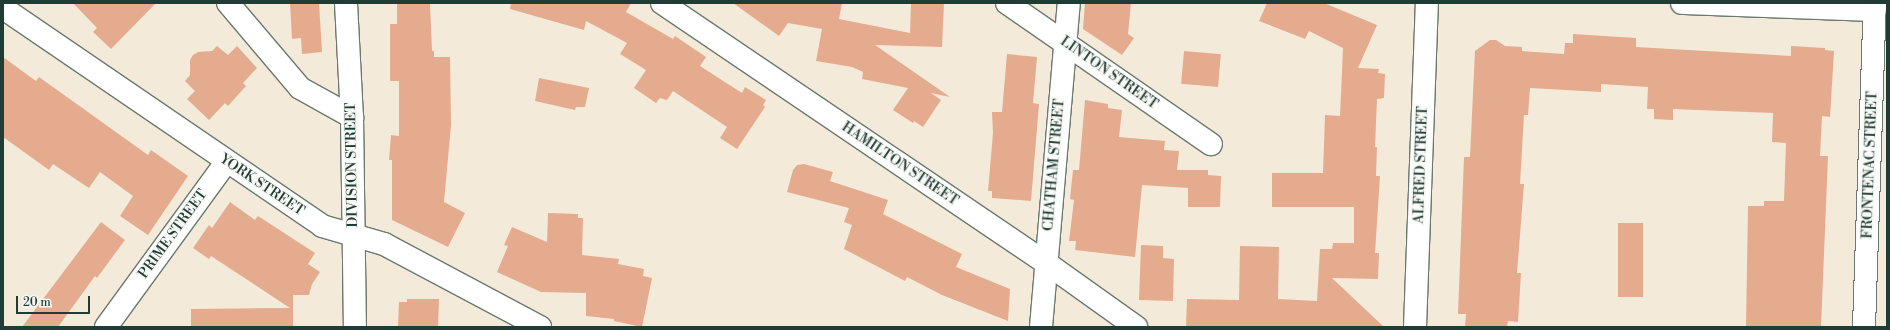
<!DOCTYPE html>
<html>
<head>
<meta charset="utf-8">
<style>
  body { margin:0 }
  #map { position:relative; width:1890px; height:330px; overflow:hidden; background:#f4eada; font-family:"Libre Bodoni",serif }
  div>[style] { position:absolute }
  .building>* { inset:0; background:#e5ab8e; transform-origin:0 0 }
  .roads { filter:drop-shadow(1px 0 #6a7a6e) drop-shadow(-1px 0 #6a7a6e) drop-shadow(0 1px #6a7a6e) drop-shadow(0 -1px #6a7a6e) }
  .street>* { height:22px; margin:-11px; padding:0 11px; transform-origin:11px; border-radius:11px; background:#fff }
  .secondary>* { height:22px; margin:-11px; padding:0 11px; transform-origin:11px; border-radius:11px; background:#fff }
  span { translate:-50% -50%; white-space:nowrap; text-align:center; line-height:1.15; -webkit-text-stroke:3px #f6f6f2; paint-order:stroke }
  .street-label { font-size:14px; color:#1f3d34 }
  .frame { position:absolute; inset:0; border:4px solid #1f3d34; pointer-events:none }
  .scale { position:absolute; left:16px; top:296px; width:74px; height:18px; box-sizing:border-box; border:2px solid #1f3d34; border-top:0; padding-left:5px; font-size:12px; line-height:14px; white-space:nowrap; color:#1f3d34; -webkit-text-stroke:3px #f6f6f2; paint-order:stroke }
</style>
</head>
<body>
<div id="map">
  <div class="building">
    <i style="clip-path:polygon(73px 3px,156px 3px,111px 49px,93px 32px,97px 28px)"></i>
    <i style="clip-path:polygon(290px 3px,319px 3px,322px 52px,302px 54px,301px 38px,292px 39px)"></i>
    <i style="clip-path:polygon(397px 3px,430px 3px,432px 51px,434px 51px,434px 57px,450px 57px,451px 125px,444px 202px,465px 213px,448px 247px,392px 220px,392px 160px,389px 160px,391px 135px,399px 136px,399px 81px,390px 81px,390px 24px,397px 24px)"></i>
    <i style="clip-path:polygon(511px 3px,631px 3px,626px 12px,673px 39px,675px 36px,706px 57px,700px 66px,742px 93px,745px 87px,766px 100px,763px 105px,765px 107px,737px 149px,720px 138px,727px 127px,673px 91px,667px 100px,660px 98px,656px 103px,634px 88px,646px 70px,620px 54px,627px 43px,586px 21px,584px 30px,510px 9px)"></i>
    <i style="clip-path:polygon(733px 3px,842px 3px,839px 19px,910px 33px,911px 3px,944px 3px,942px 47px,875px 45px,950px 97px,931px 93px,941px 100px,923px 127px,914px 121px,913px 123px,893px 110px,908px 88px,862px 79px,863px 72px,852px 67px,816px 61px,822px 29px,788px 23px,779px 36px)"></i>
    <i style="clip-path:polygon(1085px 3px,1131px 3px,1128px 34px,1134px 38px,1122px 55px,1083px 29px)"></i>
    <i style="clip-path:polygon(1267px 3px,1324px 3px,1377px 25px,1358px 68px,1379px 69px,1378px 73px,1385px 74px,1384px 98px,1377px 99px,1375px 147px,1377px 147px,1376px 176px,1380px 176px,1375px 253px,1379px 253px,1378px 279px,1332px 278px,1384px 327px,1186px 327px,1187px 299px,1239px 300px,1240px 246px,1279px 247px,1278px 299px,1317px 301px,1320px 249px,1332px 249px,1333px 243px,1354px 243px,1354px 207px,1272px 207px,1272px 173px,1323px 173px,1325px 115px,1340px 116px,1343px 48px,1309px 31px,1305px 39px,1259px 21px)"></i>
    <i style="clip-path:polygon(1573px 34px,1636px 38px,1636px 47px,1791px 56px,1791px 46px,1825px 48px,1825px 50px,1834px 51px,1830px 117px,1822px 116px,1820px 156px,1828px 156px,1821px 327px,1746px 327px,1748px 206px,1764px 206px,1764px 201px,1784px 201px,1786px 143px,1772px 142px,1773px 113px,1673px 109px,1673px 120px,1654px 119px,1654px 109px,1647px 109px,1648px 87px,1601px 84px,1601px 92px,1530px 88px,1528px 115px,1524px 115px,1520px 184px,1524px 184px,1517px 273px,1521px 273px,1518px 322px,1508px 321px,1507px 327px,1465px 327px,1466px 314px,1458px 314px,1464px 157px,1470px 157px,1475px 51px,1490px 40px,1496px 40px,1505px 46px,1522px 47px,1522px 51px,1564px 54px,1565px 43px,1573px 43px)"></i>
    <i style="clip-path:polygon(217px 46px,228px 55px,237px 46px,257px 68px,243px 83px,246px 86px,228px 106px,225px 103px,209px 120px,187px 99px,195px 91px,185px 81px,190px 75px,190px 60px,193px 55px,198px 52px,212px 51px)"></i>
    <i style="left:1184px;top:51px;width:37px;height:33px;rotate:5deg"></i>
    <i style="clip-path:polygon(1007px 54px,1037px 57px,1033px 103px,1039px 104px,1031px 201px,992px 198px,992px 191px,988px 191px,993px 133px,992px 112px,1002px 112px)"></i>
    <i style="clip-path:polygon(3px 57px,36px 81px,39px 77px,148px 155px,151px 150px,188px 176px,148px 235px,120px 216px,133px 196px,100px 172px,89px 188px,53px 164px,49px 170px,3px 137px)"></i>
    <i style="clip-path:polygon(539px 78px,589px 88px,585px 107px,576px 107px,575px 110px,535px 101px)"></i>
    <i style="clip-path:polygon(1085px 100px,1108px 104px,1108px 108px,1122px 110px,1119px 137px,1165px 141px,1164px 150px,1179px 151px,1177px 170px,1208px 170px,1208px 175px,1221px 176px,1220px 207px,1188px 207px,1188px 188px,1142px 185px,1135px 257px,1075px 250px,1076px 241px,1069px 241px,1074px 200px,1070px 199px,1073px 170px,1079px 170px)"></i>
    <i style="clip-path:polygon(804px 164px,833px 172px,830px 181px,888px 200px,883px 214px,962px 254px,956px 267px,1010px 289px,1008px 321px,942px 295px,907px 277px,905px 281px,844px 249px,852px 225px,844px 222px,849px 208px,787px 192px,793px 170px,797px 165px)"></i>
    <i style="clip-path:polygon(230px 202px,255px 220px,258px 216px,315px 253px,308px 264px,320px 272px,312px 284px,309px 295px,293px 295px,293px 327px,191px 327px,191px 309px,290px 308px,211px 256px,209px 259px,193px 248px,209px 225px,212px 228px)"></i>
    <i style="clip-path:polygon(548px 213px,578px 214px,578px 218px,583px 218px,582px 255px,619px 259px,618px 264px,644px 269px,643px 276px,652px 278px,642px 327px,614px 321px,614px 319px,586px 316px,586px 293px,541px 292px,497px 272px,508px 246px,504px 245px,512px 227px,547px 242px)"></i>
    <i style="clip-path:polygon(101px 222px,125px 240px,97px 278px,95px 276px,58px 327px,22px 327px)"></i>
    <i style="left:1618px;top:223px;width:25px;height:74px"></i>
    <i style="clip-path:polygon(1141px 245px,1163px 246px,1163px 258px,1174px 259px,1173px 301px,1139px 300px)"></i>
    <i style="clip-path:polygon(407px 299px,439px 299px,438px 327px,398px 327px,399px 302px,407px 302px)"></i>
  </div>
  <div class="roads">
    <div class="street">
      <i style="left:228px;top:3px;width:111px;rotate:49.7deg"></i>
      <i style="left:300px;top:88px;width:60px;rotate:29.1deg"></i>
      <i style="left:662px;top:3px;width:462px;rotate:34.1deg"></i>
      <i style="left:1045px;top:262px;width:112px;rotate:35.5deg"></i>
      <i style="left:1007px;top:3px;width:248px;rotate:34.7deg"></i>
      <i style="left:1682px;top:3px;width:193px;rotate:2.1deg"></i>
      <i style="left:3px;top:8px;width:386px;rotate:34.3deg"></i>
      <i style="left:322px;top:226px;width:65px;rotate:16.2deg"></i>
      <i style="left:384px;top:244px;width:177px;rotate:28deg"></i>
      <i style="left:106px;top:327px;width:205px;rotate:-53.9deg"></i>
      <i style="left:1041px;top:327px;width:325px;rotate:-85.1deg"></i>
      <i style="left:1864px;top:327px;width:324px;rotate:-88.1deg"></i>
    </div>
    <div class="secondary">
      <i style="left:346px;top:3px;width:114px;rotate:87deg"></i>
      <i style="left:352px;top:117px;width:210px;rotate:89.2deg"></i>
      <i style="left:1415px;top:327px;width:324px;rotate:-87.9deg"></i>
    </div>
  </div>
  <div class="street-label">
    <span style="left:1109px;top:73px;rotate:35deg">LINTON STREET</span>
    <span style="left:900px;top:164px;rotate:34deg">HAMILTON STREET</span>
    <span style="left:352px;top:165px;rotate:-91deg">DIVISION STREET</span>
    <span style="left:1054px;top:165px;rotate:-85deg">CHATHAM STREET</span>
    <span style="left:1421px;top:165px;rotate:-88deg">ALFRED STREET</span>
    <span style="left:1870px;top:165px;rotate:-88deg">FRONTENAC STREET</span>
    <span style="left:262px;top:185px;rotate:34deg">YORK STREET</span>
    <span style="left:173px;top:234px;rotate:-54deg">PRIME STREET</span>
  </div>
  <div class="frame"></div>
  <div class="scale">20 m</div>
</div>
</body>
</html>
